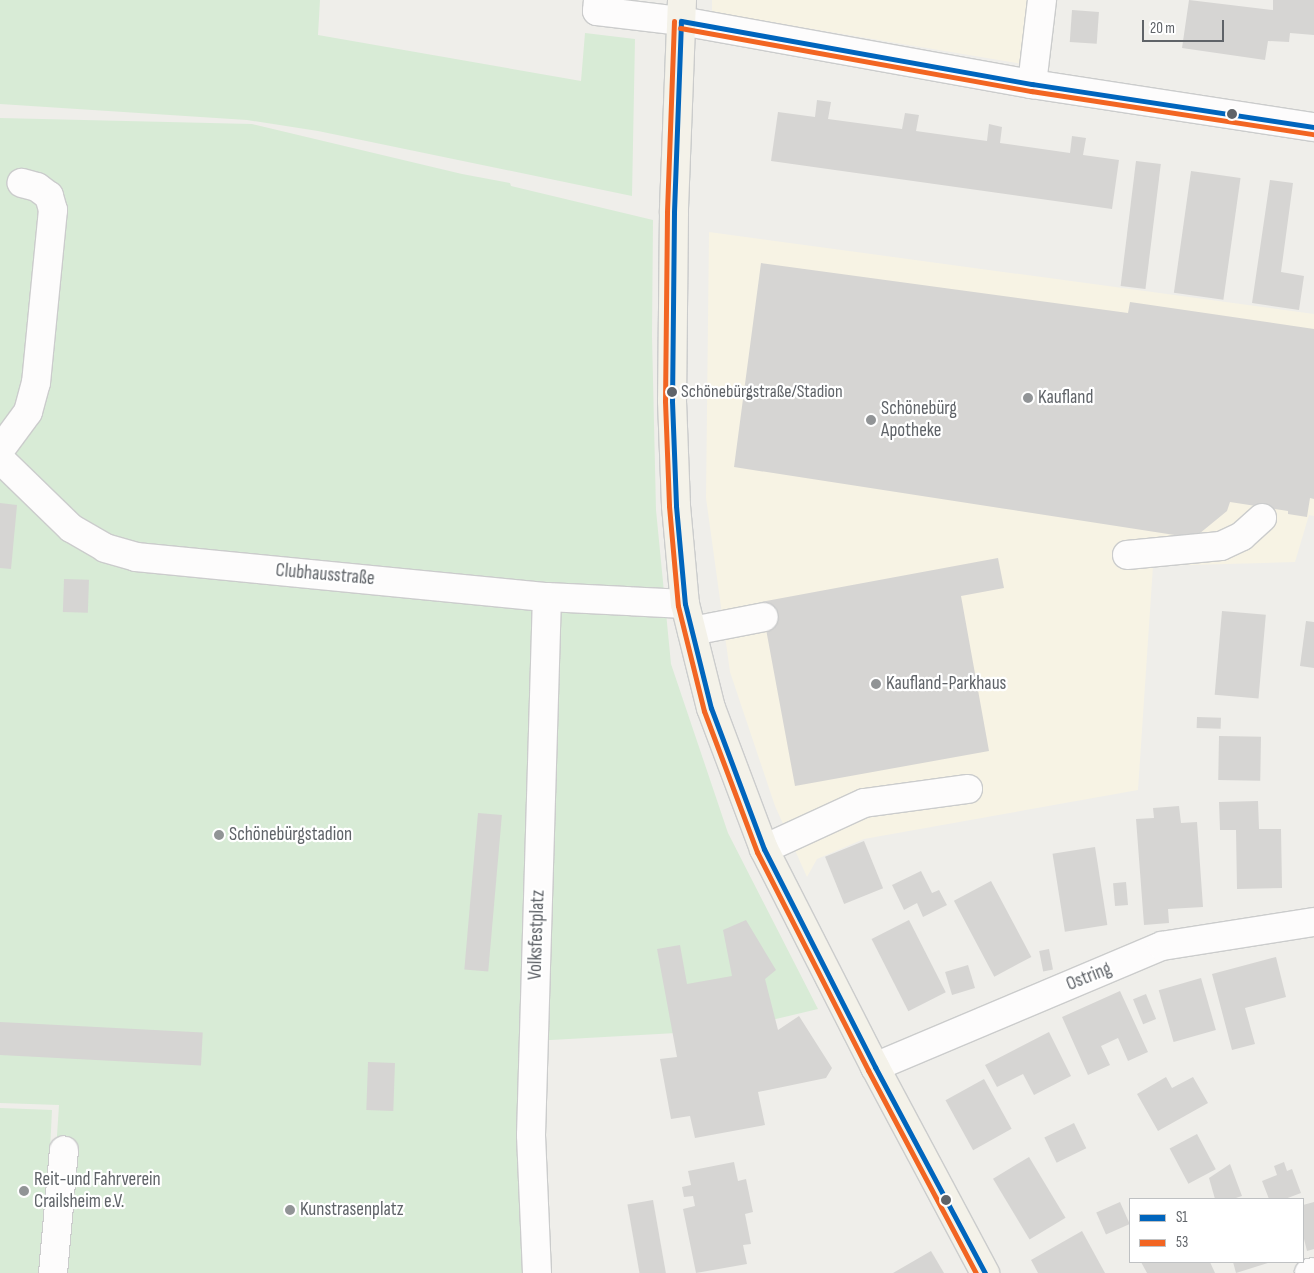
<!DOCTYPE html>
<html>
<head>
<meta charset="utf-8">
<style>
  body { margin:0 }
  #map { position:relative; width:1314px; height:1273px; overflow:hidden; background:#efeeea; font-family:"Sofia Sans Condensed",sans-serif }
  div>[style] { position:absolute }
  .commercial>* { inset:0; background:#f7f3e4 }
  .green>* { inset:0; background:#d8ebd6 }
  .building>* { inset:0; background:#d6d5d3; transform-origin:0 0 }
  .roads { filter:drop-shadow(1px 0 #cbcccc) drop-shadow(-1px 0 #cbcccc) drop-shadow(0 1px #cbcccc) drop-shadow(0 -1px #cbcccc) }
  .minor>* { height:28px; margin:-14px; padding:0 14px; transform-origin:14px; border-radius:14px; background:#fdfcfc }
  .major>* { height:28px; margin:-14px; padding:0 14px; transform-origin:14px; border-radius:14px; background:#f4f2e9 }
  .bus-1>* { height:5px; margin:-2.5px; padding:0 2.5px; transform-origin:2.5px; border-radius:2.5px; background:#0065bd }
  .bus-2>* { height:5px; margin:-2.5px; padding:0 2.5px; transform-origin:2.5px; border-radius:2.5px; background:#f26522 }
  .dots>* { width:14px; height:14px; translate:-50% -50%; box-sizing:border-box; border:2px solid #fff; border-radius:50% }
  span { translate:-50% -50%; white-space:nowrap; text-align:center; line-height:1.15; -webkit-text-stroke:4.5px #fff; paint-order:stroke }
  .bus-label { font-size:18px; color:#5f6368 }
  .left { translate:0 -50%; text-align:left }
  .poi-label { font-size:19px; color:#5f6368 }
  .street-label { font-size:19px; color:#5f6368 }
  .legend { position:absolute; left:1129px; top:1198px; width:175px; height:65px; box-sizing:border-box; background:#fff; border:1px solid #bfc1c3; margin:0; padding:6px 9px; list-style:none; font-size:15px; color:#5f6368 }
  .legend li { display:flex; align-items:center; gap:10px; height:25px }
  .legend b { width:25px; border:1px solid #bfc1c3 }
  .scale { position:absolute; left:1142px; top:20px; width:82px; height:22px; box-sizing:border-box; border:2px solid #5f6368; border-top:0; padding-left:6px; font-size:15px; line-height:18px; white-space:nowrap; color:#5f6368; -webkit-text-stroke:4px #fff; paint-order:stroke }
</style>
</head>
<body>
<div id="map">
  <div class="commercial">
    <i style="clip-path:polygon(712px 0,1030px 0,1022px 64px,712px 12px)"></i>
    <i style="clip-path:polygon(709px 232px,1314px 314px,1314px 516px,1309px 515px,1295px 562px,1153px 566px,1138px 790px,864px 839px,817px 859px,807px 877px,775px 806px,730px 672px,706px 498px)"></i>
  </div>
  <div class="green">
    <i style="clip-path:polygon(0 0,320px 0,318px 35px,581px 81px,585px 33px,635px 39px,632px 196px,318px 131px,247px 120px,0 104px)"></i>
    <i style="clip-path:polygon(0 118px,252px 124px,462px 174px,510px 183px,511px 186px,653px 220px,652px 336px,656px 510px,671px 664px,728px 833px,818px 1009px,730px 1030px,533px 1041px,532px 1273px,48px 1273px,59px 1105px,0 1103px)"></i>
    <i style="clip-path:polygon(0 1108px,52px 1110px,44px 1273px,0 1273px)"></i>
  </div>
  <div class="building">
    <i style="clip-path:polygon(1189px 0,1273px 10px,1273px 0,1314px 0,1314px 35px,1290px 33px,1289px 42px,1268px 41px,1265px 60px,1182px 48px)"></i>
    <i style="left:1072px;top:10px;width:27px;height:32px;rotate:4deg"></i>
    <i style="clip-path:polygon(817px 100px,831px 102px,828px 119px,902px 129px,905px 113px,919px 115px,916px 131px,987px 141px,989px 124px,1002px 127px,1000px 143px,1070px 153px,1072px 136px,1086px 138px,1083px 155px,1119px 160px,1112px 209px,771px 161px,778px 112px,815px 117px)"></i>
    <i style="left:1136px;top:161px;width:25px;height:126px;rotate:7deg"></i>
    <i style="left:1191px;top:171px;width:50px;height:123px;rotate:8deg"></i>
    <i style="clip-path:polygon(1270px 180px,1293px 183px,1281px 272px,1304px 276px,1299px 310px,1252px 303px)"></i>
    <i style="clip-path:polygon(761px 263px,1128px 313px,1130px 302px,1314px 329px,1314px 499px,1310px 498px,1307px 517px,1288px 514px,1288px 511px,1230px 502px,1227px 511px,1194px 538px,734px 467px)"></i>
    <i style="clip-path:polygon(0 503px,17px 505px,11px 569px,0 568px)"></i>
    <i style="clip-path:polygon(998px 558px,1004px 588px,961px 596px,989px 751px,795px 786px,761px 602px)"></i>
    <i style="left:64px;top:579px;width:25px;height:33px;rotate:2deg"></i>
    <i style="left:1222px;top:611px;width:44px;height:84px;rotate:5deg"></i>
    <i style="clip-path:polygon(1306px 621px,1314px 622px,1314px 668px,1300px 666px)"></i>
    <i style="left:1197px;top:717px;width:24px;height:11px;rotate:2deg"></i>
    <i style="left:1219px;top:736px;width:42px;height:44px;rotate:1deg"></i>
    <i style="clip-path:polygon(1258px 801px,1259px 829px,1281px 829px,1282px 888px,1237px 889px,1236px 830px,1220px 830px,1219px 802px)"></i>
    <i style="clip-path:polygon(1179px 806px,1181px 823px,1197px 822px,1203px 907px,1168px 909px,1169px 923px,1144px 925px,1136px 819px,1154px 818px,1153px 808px)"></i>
    <i style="left:478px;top:813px;width:24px;height:157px;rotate:5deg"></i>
    <i style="left:864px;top:841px;width:51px;height:42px;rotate:68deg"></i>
    <i style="left:1095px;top:847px;width:79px;height:43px;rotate:81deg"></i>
    <i style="clip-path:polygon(921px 871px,932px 893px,939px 890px,947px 905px,923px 917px,917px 903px,904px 910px,892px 885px)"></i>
    <i style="left:991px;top:881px;width:86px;height:42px;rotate:62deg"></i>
    <i style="left:1126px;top:882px;width:23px;height:13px;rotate:85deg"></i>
    <i style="clip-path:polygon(746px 920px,776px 970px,765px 979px,778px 1030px,799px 1016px,832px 1068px,826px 1078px,758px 1092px,765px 1125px,695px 1138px,690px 1116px,671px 1119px,660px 1059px,677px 1057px,657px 949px,680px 945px,687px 984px,732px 976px,723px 930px)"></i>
    <i style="left:909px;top:920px;width:81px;height:42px;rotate:63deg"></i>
    <i style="left:1049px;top:949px;width:21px;height:10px;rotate:79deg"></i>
    <i style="clip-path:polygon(1276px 957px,1286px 997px,1245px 1008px,1255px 1044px,1232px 1050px,1212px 974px)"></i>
    <i style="left:968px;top:965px;width:24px;height:24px;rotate:73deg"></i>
    <i style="left:1201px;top:978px;width:54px;height:44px;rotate:74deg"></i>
    <i style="clip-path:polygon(1120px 991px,1148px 1052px,1128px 1061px,1118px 1038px,1101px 1046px,1110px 1065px,1088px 1075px,1062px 1017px)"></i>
    <i style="left:1146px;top:994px;width:27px;height:14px;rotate:68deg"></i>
    <i style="left:0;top:1022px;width:203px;height:33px;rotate:3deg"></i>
    <i style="clip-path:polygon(1049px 1032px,1071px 1076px,1034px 1095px,1023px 1074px,997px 1087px,985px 1065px)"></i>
    <i style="left:368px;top:1062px;width:27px;height:48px;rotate:2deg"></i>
    <i style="clip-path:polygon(1166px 1077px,1172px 1088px,1193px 1077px,1208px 1103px,1158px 1131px,1137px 1094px)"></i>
    <i style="left:984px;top:1079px;width:57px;height:44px;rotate:61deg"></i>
    <i style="left:1074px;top:1123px;width:28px;height:33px;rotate:64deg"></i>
    <i style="left:1197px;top:1134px;width:40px;height:31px;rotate:62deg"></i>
    <i style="left:1029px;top:1157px;width:71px;height:42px;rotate:59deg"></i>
    <i style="clip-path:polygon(734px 1162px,738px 1181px,746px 1179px,753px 1212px,745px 1214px,751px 1244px,743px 1245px,747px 1264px,696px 1273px,683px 1209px,695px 1206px,693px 1196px,684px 1197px,682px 1187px,691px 1185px,688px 1171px)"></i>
    <i style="clip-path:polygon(1284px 1162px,1287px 1171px,1292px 1169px,1301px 1193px,1285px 1199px,1269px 1199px,1262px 1181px,1277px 1175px,1274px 1166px)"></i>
    <i style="clip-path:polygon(1230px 1164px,1242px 1196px,1233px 1199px,1215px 1199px,1209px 1178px)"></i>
    <i style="left:653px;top:1200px;width:74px;height:26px;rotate:80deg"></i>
    <i style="left:1120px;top:1202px;width:24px;height:26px;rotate:66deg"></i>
    <i style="clip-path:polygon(1314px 1202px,1314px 1249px,1307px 1251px,1303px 1235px,1303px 1205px)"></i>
    <i style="clip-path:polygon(1082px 1231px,1105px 1273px,1038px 1273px,1031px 1260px)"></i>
    <i style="clip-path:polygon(931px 1251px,944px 1273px,893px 1273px)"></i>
    <i style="clip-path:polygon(1141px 1262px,1210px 1262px,1215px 1273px,1147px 1273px)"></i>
    <i style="clip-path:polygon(1233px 1262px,1271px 1262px,1236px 1273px)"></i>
  </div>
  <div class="roads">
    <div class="minor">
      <i style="left:598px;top:0;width:11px;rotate:95deg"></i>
      <i style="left:597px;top:11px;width:85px;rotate:6.8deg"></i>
      <i style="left:681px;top:21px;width:357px;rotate:10.2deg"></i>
      <i style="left:1032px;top:84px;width:285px;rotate:8.7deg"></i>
      <i style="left:1032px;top:84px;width:85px;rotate:-83.2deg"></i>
      <i style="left:0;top:450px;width:47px;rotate:-53.6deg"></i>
      <i style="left:28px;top:412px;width:30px;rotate:-75deg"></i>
      <i style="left:36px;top:383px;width:174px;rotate:-84.4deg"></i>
      <i style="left:53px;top:210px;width:15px;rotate:-106deg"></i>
      <i style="left:49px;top:196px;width:15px;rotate:-143deg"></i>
      <i style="left:37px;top:187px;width:16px;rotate:-165deg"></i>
      <i style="left:0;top:459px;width:99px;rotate:44.2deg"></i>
      <i style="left:71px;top:528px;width:39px;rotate:30deg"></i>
      <i style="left:105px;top:548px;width:32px;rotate:16deg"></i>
      <i style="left:136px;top:557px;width:413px;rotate:5.6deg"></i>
      <i style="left:547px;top:597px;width:138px;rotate:2.9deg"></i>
      <i style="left:1127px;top:555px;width:94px;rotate:-5.5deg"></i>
      <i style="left:1221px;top:546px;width:23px;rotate:-25deg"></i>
      <i style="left:1242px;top:536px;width:27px;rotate:-42deg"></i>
      <i style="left:692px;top:631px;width:73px;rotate:-11deg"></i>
      <i style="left:764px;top:849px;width:110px;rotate:-24.7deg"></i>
      <i style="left:864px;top:803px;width:105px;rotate:-7.7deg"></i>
      <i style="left:875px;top:1067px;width:311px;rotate:-22.9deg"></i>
      <i style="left:1162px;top:946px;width:154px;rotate:-9deg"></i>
      <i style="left:53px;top:1273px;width:123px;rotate:-84.9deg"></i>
      <i style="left:537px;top:1273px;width:138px;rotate:-92.5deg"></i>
      <i style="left:531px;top:1135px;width:538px;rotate:-88.3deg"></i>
      <i style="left:1309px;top:1273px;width:5px;rotate:-11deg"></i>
    </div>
    <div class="major">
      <i style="left:682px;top:0;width:213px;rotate:92.2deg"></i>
      <i style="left:674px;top:213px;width:188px;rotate:90.6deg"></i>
      <i style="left:672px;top:401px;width:105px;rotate:87.8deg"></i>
      <i style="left:676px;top:506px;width:98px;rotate:84.8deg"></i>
      <i style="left:685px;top:604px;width:107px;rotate:76deg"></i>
      <i style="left:711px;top:708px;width:151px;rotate:69.4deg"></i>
      <i style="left:764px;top:849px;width:245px;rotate:63deg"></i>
      <i style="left:875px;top:1067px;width:234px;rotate:61.9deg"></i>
    </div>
  </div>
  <div class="bus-1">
    <i style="left:681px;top:21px;width:192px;rotate:92.1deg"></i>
    <i style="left:674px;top:213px;width:188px;rotate:90.6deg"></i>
    <i style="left:672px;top:401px;width:105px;rotate:87.8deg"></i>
    <i style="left:676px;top:506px;width:98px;rotate:84.8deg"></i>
    <i style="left:685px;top:604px;width:107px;rotate:76deg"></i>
    <i style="left:711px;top:708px;width:151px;rotate:69.4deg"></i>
    <i style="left:764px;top:849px;width:245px;rotate:63deg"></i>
    <i style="left:875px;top:1067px;width:234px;rotate:61.9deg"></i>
    <i style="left:681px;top:21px;width:357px;rotate:10.2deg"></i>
    <i style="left:1032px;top:84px;width:285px;rotate:8.7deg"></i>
  </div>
  <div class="bus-2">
    <i style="left:674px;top:21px;width:192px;rotate:92.1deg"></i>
    <i style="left:667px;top:213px;width:188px;rotate:90.6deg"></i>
    <i style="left:665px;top:401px;width:105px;rotate:87.8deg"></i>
    <i style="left:669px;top:506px;width:100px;rotate:84.9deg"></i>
    <i style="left:678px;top:606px;width:108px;rotate:76.1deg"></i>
    <i style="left:704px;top:711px;width:151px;rotate:69.4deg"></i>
    <i style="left:757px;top:852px;width:245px;rotate:63deg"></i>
    <i style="left:868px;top:1070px;width:230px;rotate:62deg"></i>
    <i style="left:680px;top:28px;width:357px;rotate:10.2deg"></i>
    <i style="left:1031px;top:91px;width:285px;rotate:8.7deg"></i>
  </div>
  <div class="dots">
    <i style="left:1232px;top:114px;background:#5f6368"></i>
    <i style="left:672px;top:392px;background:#5f6368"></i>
    <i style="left:1028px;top:398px;background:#919496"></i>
    <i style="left:871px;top:420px;background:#919496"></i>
    <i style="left:876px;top:684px;background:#919496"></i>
    <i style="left:219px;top:835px;background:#919496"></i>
    <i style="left:24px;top:1191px;background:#919496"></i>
    <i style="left:946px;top:1200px;background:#5f6368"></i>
    <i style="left:290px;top:1210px;background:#919496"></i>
  </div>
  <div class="bus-label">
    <span class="left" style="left:681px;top:392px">Schönebürgstraße/Stadion</span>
  </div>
  <div class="poi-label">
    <span class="left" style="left:1038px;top:398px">Kaufland</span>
    <span class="left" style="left:881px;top:420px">Schönebürg<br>Apotheke</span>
    <span class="left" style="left:886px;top:684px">Kaufland-Parkhaus</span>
    <span class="left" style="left:229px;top:835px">Schönebürgstadion</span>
    <span class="left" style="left:34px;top:1191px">Reit-und Fahrverein<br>Crailsheim e.V.</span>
    <span class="left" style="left:300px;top:1210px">Kunstrasenplatz</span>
  </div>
  <div class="street-label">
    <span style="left:325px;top:575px;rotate:5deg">Clubhausstraße</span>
    <span style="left:537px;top:935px;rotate:-88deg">Volksfestplatz</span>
    <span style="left:1089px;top:977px;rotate:-22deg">Ostring</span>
  </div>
  <ul class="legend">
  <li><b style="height:6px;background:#0065bd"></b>S1</li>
  <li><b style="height:6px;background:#f26522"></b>53</li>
  </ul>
  <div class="scale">20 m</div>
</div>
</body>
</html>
